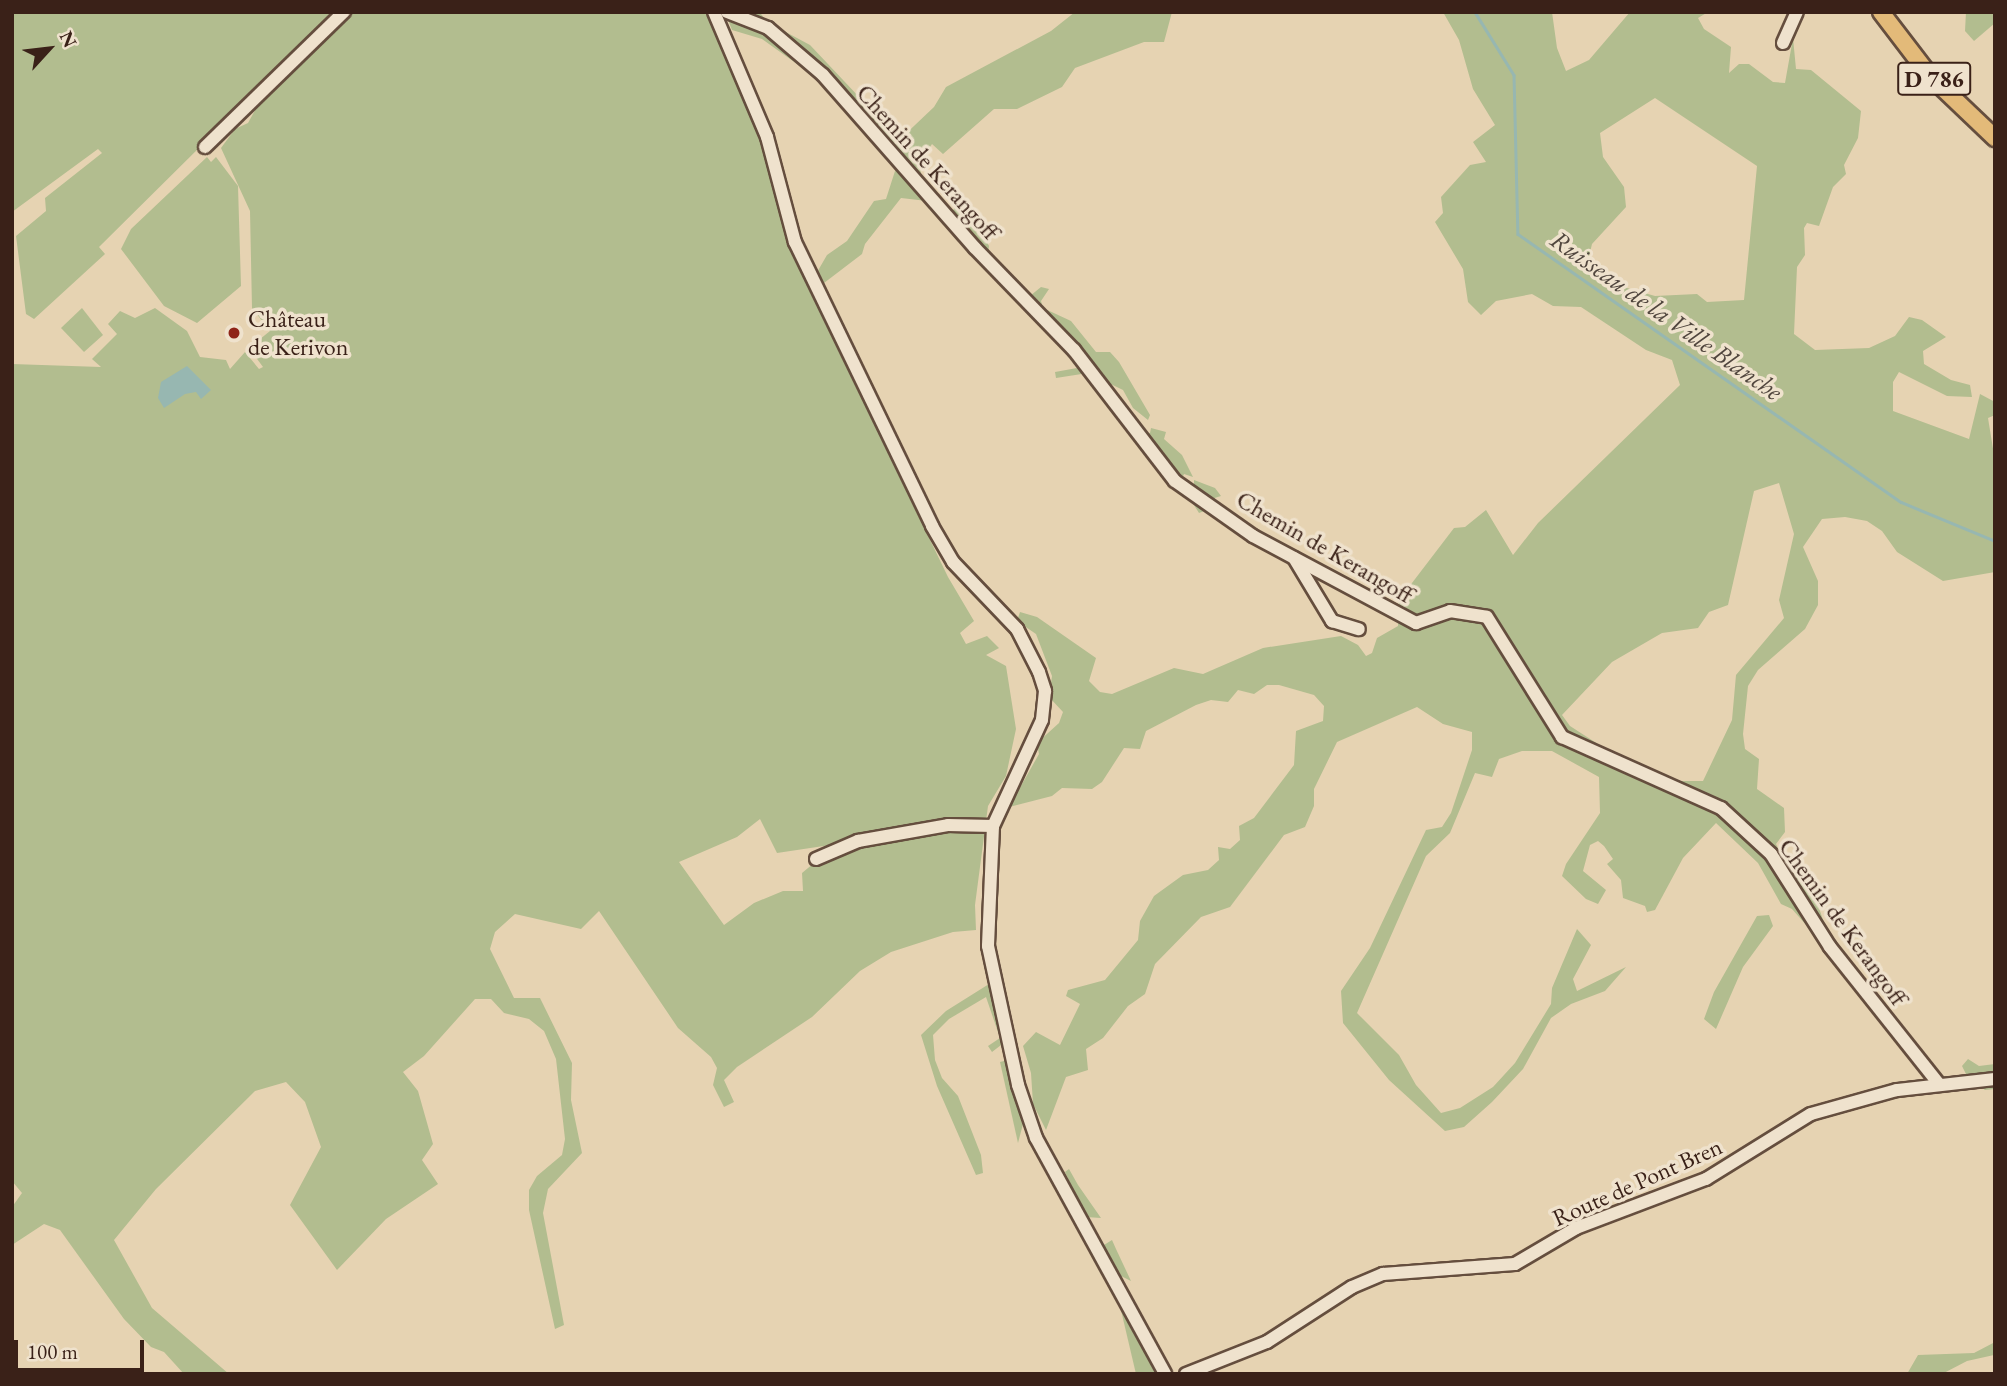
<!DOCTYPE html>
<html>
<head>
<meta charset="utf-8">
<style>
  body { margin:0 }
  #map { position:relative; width:2007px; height:1386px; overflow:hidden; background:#e6d3b2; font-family:"EB Garamond",serif }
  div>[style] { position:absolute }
  .green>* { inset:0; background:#b2bd8f }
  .water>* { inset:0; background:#97b7b1 }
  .stream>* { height:2.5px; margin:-1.25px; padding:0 1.25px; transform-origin:1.25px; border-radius:1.25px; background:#97b7b1 }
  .roads { filter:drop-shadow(2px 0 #654e3e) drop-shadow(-2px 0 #654e3e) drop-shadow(0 2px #654e3e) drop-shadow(0 -2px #654e3e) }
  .minor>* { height:12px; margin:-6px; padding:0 6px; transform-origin:6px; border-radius:6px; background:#efe2cd }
  .major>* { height:16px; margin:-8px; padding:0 8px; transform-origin:8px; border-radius:8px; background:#e3ba79 }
  .dots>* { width:19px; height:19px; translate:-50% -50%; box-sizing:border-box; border:4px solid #efe2cd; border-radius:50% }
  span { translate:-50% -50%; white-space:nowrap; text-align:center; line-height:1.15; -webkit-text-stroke:7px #efe2cd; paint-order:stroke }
  .shield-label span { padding:2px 5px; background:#efe2cd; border:2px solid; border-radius:5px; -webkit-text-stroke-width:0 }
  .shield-label { font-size:23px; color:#3a2118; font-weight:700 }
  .street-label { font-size:24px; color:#3a2118 }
  .poi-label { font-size:24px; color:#3a2118 }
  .left { translate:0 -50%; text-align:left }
  .water-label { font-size:26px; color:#51463e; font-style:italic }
  .frame { position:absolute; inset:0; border:14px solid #3a2118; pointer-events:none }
  .north { position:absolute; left:14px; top:14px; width:70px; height:70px; -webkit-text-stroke:5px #efe2cd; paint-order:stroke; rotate:63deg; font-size:19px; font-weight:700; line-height:28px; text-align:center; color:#3a2118 }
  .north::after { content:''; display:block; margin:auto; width:24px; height:32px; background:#3a2118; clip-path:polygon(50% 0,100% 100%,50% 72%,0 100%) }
  .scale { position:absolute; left:14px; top:1340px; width:130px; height:32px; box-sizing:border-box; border:4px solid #3a2118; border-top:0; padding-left:9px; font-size:21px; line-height:24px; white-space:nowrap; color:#3a2118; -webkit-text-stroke:5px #efe2cd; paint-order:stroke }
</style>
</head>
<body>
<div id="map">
  <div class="green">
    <i style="clip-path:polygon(evenodd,12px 12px,711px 12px,764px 136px,802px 275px,948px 577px,974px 621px,960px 633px,966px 644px,987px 636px,999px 648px,986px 655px,1006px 666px,1016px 729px,1006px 776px,988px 806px,975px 905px,976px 930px,953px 932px,891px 952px,860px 971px,812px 1017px,737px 1067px,724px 1080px,734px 1102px,724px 1107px,713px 1085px,717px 1068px,711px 1057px,678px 1028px,599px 911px,581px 929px,515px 914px,495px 932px,490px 949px,514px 998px,540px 998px,572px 1063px,571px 1100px,582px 1153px,548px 1189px,543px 1213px,564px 1325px,555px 1329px,529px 1210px,529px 1190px,537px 1176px,562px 1155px,565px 1139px,556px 1059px,544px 1031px,529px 1019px,504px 1013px,491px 999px,475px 999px,424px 1056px,403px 1072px,418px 1091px,433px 1144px,422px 1160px,438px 1184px,386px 1219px,337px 1270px,290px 1205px,321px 1147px,305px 1102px,286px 1082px,255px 1091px,156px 1189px,114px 1240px,152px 1308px,229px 1374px,184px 1374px,164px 1352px,151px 1347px,124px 1319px,60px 1230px,44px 1224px,12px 1245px,12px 1207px,22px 1193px,12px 1181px,12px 364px,101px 367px,92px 359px,117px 334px,108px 324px,120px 311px,135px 318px,155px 308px,187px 331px,200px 357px,226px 360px,230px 369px,245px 352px,259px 369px,263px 367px,249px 348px,270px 331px,252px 308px,250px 211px,221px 148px,235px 129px,248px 123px,259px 103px,247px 94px,205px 142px,99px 247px,105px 254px,34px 319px,26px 314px,16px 236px,46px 211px,45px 198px,102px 153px,98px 149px,12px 212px,12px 12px,760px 819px,777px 853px,837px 844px,802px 873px,803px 891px,783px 891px,754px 903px,724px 925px,679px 862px,737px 837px,760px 819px)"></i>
    <i style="clip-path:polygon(725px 12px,761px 14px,767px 22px,810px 45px,894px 134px,895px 144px,934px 107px,946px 87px,1051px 31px,1075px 12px,1172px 12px,1164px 42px,1144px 42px,1075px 68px,1062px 87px,1017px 109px,994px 109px,943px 154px,932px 144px,919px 164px,927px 201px,901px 198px,865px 244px,862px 254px,824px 283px,816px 274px,827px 255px,847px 241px,874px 201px,886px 199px,895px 171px,902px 173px,818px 79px,762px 39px,732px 30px)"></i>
    <i style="clip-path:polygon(evenodd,1443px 12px,1552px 12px,1557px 48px,1566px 71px,1589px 60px,1630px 12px,1708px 12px,1698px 18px,1704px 29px,1731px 47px,1729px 73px,1739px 64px,1749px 64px,1773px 82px,1785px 83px,1793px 38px,1796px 69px,1811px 70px,1861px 111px,1858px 138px,1844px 165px,1846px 174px,1833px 187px,1819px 226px,1807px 223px,1804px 228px,1805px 255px,1797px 267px,1794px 334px,1815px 350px,1869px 348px,1895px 336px,1909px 317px,1922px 320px,1946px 337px,1923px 351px,1924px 364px,1951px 380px,1970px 385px,1972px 397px,1947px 396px,1899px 372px,1893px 382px,1893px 411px,1969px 439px,1980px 394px,1995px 402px,1995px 415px,1988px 418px,1995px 461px,1995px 572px,1943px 581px,1897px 552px,1882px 531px,1867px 521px,1845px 517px,1822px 519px,1803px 547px,1818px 581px,1818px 605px,1805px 629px,1758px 670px,1748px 686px,1743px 734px,1745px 749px,1759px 759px,1757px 789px,1784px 808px,1785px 832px,1776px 844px,1787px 867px,1814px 893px,1828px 935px,1822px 943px,1792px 909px,1781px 904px,1758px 863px,1716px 823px,1683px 858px,1655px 910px,1647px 912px,1645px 906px,1623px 898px,1621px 880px,1607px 864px,1613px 859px,1604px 846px,1598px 841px,1590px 845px,1583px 871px,1606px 890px,1598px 904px,1586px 899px,1562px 876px,1566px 864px,1600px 813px,1599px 777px,1552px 751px,1522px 751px,1499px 759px,1492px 777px,1475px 773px,1450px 833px,1426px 856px,1357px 1013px,1399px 1055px,1416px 1085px,1441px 1113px,1460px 1108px,1493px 1087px,1515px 1063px,1551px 1004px,1552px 988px,1577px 929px,1591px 945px,1573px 979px,1577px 991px,1626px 967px,1605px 991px,1571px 1004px,1551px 1018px,1523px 1069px,1492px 1102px,1464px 1127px,1445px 1131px,1389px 1080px,1343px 1023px,1341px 991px,1370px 948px,1426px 830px,1442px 827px,1451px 813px,1472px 750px,1472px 732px,1443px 724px,1417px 707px,1337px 742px,1314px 789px,1314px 806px,1305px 827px,1284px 835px,1230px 907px,1201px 917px,1155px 964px,1145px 994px,1128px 1006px,1103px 1038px,1086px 1049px,1088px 1070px,1066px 1077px,1046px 1130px,1033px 1104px,1031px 1073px,1023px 1046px,1036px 1032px,1060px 1045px,1080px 1004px,1066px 996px,1068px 990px,1105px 980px,1138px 940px,1140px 921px,1154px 896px,1183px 875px,1208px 870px,1219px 860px,1218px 847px,1230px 849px,1240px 840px,1239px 826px,1254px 818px,1294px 765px,1296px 731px,1323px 721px,1324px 706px,1314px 695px,1279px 685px,1267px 685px,1254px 694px,1238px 690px,1228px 702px,1211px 700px,1196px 705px,1146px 731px,1140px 749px,1124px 748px,1102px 782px,1092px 789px,1062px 788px,1052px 796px,1009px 807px,1039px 754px,1037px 743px,1059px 723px,1063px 712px,1049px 697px,1052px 676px,1036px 634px,1017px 621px,1020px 612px,1037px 617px,1096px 658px,1089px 681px,1100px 692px,1112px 694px,1174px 668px,1203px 674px,1263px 648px,1341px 636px,1358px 645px,1366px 656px,1372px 653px,1377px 638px,1398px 626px,1399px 600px,1454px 528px,1465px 527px,1486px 510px,1513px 555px,1538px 523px,1680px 385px,1672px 360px,1646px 350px,1581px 307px,1553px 306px,1532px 294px,1496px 301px,1481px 315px,1468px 302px,1463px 269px,1435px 222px,1443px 213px,1441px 197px,1470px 165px,1486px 162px,1473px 142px,1495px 125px,1473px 89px,1459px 40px,1443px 12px,1655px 98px,1757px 166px,1744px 300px,1707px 302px,1697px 294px,1655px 296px,1627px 288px,1587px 265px,1592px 244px,1626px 207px,1624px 187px,1603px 157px,1600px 133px,1655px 98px,1443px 12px,1779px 483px,1794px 534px,1779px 600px,1784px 618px,1736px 675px,1732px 720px,1703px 781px,1680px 781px,1601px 746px,1570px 726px,1562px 715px,1612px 662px,1662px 633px,1698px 628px,1709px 612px,1728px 605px,1754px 491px,1779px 483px)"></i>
    <i style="clip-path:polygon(1966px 12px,1995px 12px,1995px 23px,1974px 41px,1965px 31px)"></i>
    <i style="clip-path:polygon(207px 157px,211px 162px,216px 157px,238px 186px,241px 286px,197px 323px,164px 306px,121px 249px,131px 229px)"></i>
    <i style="clip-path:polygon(955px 207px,978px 225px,989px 246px,988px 256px,1008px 276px,1030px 296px,1041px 287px,1049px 289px,1041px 301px,1043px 308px,1071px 321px,1096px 352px,1110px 352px,1119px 362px,1150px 415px,1148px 420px,1133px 408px,1123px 390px,1088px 373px,1056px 378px,1055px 372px,1077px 368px,1077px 361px,953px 236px,947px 221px)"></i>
    <i style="clip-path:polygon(82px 308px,103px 335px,84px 352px,61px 328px)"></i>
    <i style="clip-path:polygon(1151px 428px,1166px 432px,1164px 439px,1182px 455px,1193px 477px,1184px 474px,1181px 481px,1194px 489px,1194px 480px,1215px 488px,1221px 496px,1208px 500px,1221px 520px,1207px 510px,1199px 513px,1187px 494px,1154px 466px,1141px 432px,1150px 433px)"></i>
    <i style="clip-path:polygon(1769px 915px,1773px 926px,1743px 967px,1716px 1029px,1704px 1019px,1714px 992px,1757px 916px)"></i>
    <i style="clip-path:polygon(989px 984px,994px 987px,1005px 1042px,992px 1052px,988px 1046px,1000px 1038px,986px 997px,949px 1019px,933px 1035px,935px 1060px,942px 1078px,958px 1096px,981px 1155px,983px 1173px,976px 1175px,937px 1086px,921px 1035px,946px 1011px)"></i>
    <i style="clip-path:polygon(1968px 1059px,1979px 1066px,1995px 1064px,1995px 1089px,1985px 1090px,1967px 1076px,1962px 1066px)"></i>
    <i style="clip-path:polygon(1008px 1060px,1023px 1124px,1018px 1143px,1000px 1062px)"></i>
    <i style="clip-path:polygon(1069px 1169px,1078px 1185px,1101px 1218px,1086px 1217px,1065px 1172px)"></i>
    <i style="clip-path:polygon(1112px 1240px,1116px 1249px,1131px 1281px,1121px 1276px,1104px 1245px)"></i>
    <i style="clip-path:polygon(1120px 1306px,1129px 1315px,1157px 1374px,1136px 1374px)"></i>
    <i style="clip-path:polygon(1995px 1342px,1994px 1355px,1967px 1361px,1942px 1374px,1907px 1374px,1918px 1355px,1974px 1353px)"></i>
  </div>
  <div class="water">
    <i style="clip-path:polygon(187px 366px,211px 390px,201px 399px,196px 392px,185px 394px,164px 408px,158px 398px,161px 382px)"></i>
  </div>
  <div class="stream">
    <i style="left:1475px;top:12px;width:74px;rotate:58.2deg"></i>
    <i style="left:1514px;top:75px;width:159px;rotate:88.6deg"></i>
    <i style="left:1518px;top:234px;width:467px;rotate:35deg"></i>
    <i style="left:1901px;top:502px;width:102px;rotate:22.5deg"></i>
  </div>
  <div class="roads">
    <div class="minor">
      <i style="left:714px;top:12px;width:136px;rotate:67deg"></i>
      <i style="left:767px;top:137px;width:109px;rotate:75.1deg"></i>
      <i style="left:795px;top:242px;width:315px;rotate:64.2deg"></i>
      <i style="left:932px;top:526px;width:42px;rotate:59.7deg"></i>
      <i style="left:953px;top:562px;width:93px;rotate:46.3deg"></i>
      <i style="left:1017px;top:629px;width:48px;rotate:62.9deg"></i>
      <i style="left:1039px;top:672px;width:20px;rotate:72deg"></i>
      <i style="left:1045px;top:691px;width:29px;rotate:96deg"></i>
      <i style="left:1042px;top:720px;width:117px;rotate:114.8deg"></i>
      <i style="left:993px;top:826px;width:120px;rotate:92.4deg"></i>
      <i style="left:988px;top:946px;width:142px;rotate:77.8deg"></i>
      <i style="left:1018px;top:1085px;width:56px;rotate:71.2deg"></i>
      <i style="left:1036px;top:1138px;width:269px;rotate:61.3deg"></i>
      <i style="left:727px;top:12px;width:44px;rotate:21.3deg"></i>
      <i style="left:768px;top:28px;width:72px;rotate:40.5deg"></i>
      <i style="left:823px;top:75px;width:230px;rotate:48.7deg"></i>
      <i style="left:975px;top:248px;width:142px;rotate:45.9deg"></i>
      <i style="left:1074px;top:350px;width:165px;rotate:52.4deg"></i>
      <i style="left:1175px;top:481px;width:95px;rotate:35.2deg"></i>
      <i style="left:1253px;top:536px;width:185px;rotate:28.1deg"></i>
      <i style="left:1416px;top:623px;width:36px;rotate:-19deg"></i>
      <i style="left:1450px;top:611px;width:37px;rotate:9deg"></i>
      <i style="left:1487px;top:617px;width:142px;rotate:58deg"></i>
      <i style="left:1562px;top:737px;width:174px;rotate:24.1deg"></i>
      <i style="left:1721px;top:808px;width:68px;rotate:42.6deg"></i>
      <i style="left:1771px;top:854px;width:110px;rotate:57.6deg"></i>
      <i style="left:1830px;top:947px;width:175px;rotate:51.5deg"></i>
      <i style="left:1783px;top:43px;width:34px;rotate:-66deg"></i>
      <i style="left:205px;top:147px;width:194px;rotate:-44.2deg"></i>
      <i style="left:1294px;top:558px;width:74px;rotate:58.9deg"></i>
      <i style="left:1332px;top:621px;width:28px;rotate:17deg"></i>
      <i style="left:816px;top:859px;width:46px;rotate:-23.2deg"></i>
      <i style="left:858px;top:841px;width:91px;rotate:-10.1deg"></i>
      <i style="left:948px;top:825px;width:45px;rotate:1.3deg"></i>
      <i style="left:1186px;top:1374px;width:87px;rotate:-21.6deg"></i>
      <i style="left:1267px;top:1342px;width:101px;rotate:-32.9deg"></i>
      <i style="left:1352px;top:1287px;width:34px;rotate:-23deg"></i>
      <i style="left:1383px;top:1274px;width:132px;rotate:-4.3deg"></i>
      <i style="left:1515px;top:1264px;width:71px;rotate:-30.5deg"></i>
      <i style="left:1576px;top:1228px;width:139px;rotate:-20.7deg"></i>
      <i style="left:1706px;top:1179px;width:123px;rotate:-31.8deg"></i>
      <i style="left:1811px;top:1114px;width:89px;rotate:-15.6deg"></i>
      <i style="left:1897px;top:1090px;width:99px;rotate:-6.4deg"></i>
    </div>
    <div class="major">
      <i style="left:1881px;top:12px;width:81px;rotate:52.6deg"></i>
      <i style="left:1930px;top:76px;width:90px;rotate:43.6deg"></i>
    </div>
  </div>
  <div class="dots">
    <i style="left:234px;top:333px;background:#8f2418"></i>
  </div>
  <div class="shield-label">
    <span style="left:1934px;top:79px">D 786</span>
  </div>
  <div class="street-label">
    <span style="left:928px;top:162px;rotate:48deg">Chemin de Kerangoff</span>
    <span style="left:1325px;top:547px;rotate:30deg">Chemin de Kerangoff</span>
    <span style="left:1843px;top:922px;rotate:54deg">Chemin de Kerangoff</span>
    <span style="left:1637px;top:1182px;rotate:-24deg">Route de Pont Bren</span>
  </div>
  <div class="poi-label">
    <span class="left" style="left:248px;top:333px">Château<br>de Kerivon</span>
  </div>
  <div class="water-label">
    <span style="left:1666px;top:316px;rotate:35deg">Ruisseau de la Ville Blanche</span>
  </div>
  <div class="frame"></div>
  <div class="north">N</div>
  <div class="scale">100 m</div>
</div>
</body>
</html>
